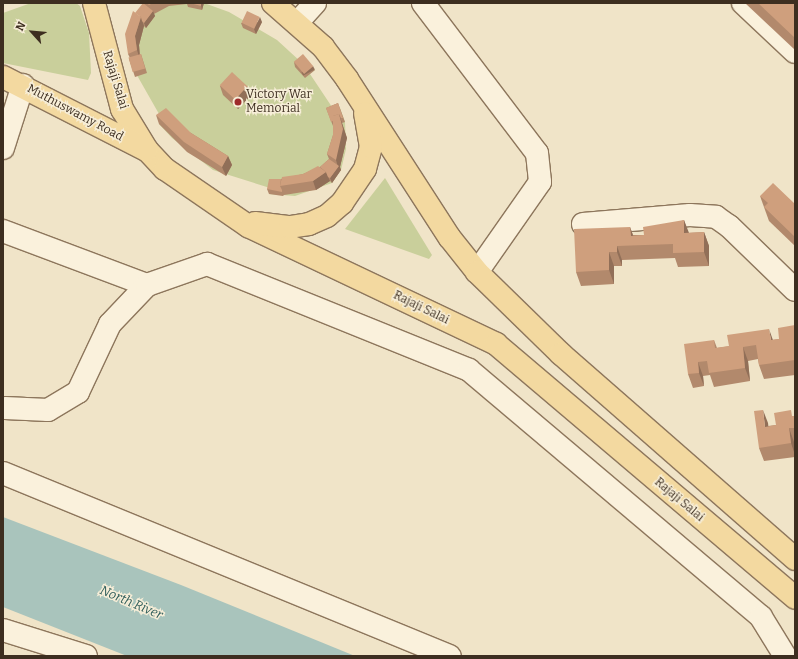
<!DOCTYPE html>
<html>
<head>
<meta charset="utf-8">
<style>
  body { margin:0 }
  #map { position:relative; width:798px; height:659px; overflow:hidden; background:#f0e4c8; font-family:Bitter,serif }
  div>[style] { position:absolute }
  .green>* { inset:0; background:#c9cf9b }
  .water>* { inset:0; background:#a9c4bc }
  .roads { filter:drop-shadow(1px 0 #8d765c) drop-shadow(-1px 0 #8d765c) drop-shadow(0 1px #8d765c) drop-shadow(0 -1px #8d765c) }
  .minor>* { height:22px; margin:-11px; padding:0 11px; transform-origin:11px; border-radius:11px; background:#faf1dc }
  .major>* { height:22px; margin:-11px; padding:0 11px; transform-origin:11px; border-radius:11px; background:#f3d9a0 }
  .wall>* { inset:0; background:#b2896c }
  .shaded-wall>* { inset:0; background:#916f58; transform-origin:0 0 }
  .building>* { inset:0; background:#cf9f7d; transform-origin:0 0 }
  .dots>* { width:11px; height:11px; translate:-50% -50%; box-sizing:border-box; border:2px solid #f7eed8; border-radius:50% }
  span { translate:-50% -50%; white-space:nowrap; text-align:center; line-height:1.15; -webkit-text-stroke:3px #f7eed8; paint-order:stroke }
  .street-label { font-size:12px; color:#3d2e20 }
  .poi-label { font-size:12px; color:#3d2e20 }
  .left { translate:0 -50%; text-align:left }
  .water-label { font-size:13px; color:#2f5d5a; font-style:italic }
  .frame { position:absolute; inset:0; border:4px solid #3d2e20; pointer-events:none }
  .north { position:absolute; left:12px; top:12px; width:40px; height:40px; -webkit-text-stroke:3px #f7eed8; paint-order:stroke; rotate:297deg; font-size:11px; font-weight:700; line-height:16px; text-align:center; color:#3d2e20 }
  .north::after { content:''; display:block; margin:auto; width:14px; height:18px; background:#3d2e20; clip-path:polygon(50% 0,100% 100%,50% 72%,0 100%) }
</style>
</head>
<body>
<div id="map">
  <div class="green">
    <i style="clip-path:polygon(31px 3px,76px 3px,80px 6px,89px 33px,91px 73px,88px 80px,3px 63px,3px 13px)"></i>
    <i style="clip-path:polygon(152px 3px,204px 3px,229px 12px,277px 40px,301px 62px,305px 59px,315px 70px,310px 74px,334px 110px,340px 108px,345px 122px,346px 149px,341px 170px,332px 183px,295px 196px,269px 194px,270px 188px,213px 170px,172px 138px,159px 124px,163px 121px,130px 63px)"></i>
    <i style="clip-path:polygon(385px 178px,432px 255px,429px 259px,345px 229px)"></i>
  </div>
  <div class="water">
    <i style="clip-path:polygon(3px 517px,181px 585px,355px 656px,127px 656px,3px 607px)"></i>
  </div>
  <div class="roads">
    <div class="minor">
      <i style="left:423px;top:3px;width:188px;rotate:52.8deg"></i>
      <i style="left:537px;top:153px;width:29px;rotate:84deg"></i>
      <i style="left:540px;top:182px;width:110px;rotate:125deg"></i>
      <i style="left:743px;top:3px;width:71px;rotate:43.3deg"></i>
      <i style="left:297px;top:23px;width:27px;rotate:-48deg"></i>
      <i style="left:3px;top:148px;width:66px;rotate:-72.4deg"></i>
      <i style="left:583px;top:224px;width:107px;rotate:-4.8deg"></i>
      <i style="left:690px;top:215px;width:26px;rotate:4deg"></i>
      <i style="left:716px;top:217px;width:16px;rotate:35deg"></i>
      <i style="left:729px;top:226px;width:92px;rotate:44.1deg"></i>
      <i style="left:3px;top:231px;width:154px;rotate:20.6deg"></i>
      <i style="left:5px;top:408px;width:43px;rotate:2.7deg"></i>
      <i style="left:48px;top:410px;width:35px;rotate:-31deg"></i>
      <i style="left:78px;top:392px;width:75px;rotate:-64.8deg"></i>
      <i style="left:110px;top:324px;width:54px;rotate:-46.5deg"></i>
      <i style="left:147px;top:285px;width:64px;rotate:-19.3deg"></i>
      <i style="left:207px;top:264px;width:283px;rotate:22deg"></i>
      <i style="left:469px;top:370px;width:382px;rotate:40.2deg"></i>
      <i style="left:761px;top:617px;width:46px;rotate:58.4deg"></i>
      <i style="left:3px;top:473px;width:483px;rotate:22.3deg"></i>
      <i style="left:3px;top:630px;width:87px;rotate:17.4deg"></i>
    </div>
    <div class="major">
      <i style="left:94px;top:3px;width:110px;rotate:75.2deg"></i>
      <i style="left:122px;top:109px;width:48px;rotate:58.6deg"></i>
      <i style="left:147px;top:150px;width:26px;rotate:47deg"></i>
      <i style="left:165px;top:169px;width:101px;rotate:34.5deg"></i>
      <i style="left:248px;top:226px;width:275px;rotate:25.4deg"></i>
      <i style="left:496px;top:344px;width:392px;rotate:40.3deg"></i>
      <i style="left:273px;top:3px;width:67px;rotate:41.3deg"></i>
      <i style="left:323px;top:47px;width:40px;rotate:53deg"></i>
      <i style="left:347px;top:79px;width:189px;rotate:57.1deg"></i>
      <i style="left:450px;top:238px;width:43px;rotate:51.5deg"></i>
      <i style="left:477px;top:272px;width:117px;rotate:44.3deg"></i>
      <i style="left:561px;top:354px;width:311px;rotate:41.2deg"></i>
      <i style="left:3px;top:77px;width:161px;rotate:27deg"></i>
      <i style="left:255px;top:223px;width:35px;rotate:7deg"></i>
      <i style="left:290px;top:227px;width:19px;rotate:-9deg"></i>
      <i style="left:309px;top:224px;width:20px;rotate:-24deg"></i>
      <i style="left:327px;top:216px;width:20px;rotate:-41deg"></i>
      <i style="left:342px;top:203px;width:41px;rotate:-55.9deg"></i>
      <i style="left:365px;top:169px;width:23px;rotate:-75deg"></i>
      <i style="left:371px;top:147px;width:34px;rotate:-100deg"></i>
    </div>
  </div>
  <div class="wall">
    <i style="clip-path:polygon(143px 3px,204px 3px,202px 10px,188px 7px,187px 4px,169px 6px,154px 14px,155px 16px,146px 28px,144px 26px,139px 45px,140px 55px,141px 54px,147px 73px,135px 77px,129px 59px,130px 58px,128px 54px,144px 4px)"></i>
    <i style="clip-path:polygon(745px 3px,795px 3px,795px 50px)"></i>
    <i style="clip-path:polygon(262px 22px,256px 34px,243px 28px,241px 23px)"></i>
    <i style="clip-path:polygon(294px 62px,315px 70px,305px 78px,295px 67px)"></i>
    <i style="clip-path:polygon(220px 86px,247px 86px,251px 95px,238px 109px,223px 95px)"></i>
    <i style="clip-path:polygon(338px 103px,345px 122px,342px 123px,347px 138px,340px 167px,341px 170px,332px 183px,330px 181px,316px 190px,284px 195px,283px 196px,269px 194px,267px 189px,281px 179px,303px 174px,320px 167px,329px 159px,327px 154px,333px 135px,333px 126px,326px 108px)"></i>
    <i style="clip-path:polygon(156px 115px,191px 133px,228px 156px,232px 165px,226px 176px,187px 152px,159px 124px)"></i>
    <i style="clip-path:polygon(760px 196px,795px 204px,795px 246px,769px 221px)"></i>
    <i style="clip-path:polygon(684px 220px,688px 233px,704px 232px,709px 246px,709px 266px,678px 267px,675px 258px,622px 260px,622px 266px,614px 266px,614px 284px,581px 286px,576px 272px,630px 227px,633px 235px,644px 235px)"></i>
    <i style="clip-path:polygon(795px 325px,795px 375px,764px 379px,759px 365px,758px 359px,748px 361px,750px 381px,714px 387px,710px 375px,703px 376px,704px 386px,693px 388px,688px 374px,714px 340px,717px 348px,779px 339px)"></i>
    <i style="clip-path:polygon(793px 416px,795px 416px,795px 442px,794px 442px,795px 457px,764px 461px,759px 448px,768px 423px,768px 426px,776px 425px)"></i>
  </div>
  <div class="shaded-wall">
    <i style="clip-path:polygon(201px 3px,204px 3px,202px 10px,201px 6px)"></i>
    <i style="clip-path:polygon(153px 11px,155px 16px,146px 28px,144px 23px)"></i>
    <i style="clip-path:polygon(141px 17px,144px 26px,139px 45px,140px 60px,137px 50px,135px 36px)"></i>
    <i style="clip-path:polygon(260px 17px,262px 22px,256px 34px,254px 29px)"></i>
    <i style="left:313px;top:66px;width:4px;height:13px;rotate:63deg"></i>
    <i style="clip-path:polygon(247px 86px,251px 95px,238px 109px,235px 100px)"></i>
    <i style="clip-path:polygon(339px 114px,347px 138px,340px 167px,341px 170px,332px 183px,330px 178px,338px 167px,336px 160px)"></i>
    <i style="clip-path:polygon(228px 156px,232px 165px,226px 176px,222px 167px)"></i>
    <i style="clip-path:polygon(326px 172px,330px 181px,316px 190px,313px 181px)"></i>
    <i style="clip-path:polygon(684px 220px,689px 233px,684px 233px)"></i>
    <i style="clip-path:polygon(630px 227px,635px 241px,631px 236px)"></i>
    <i style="clip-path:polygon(704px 232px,709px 246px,709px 266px,704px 252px)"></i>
    <i style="clip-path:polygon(617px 246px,622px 260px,622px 266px,617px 252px)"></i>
    <i style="clip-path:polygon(609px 252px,614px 266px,614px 284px,609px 270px)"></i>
    <i style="clip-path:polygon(769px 329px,774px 343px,771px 340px)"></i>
    <i style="clip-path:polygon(743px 347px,748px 361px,750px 381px,745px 368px)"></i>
    <i style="clip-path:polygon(698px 362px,703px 376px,704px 386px,699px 373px)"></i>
    <i style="clip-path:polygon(763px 410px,768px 423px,770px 441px,765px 427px)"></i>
    <i style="clip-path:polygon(789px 428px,794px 442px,795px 455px,791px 443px)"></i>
  </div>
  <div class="building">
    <i style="clip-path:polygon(143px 3px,153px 11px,144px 23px,142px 21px,141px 17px,135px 13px)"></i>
    <i style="clip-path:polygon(147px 3px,153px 3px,149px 5px)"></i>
    <i style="clip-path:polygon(190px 3px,201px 3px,201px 6px)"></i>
    <i style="clip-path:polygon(758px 3px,795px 3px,795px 38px)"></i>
    <i style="clip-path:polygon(133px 11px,141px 17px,135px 36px,137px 50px,128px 54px,125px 34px)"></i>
    <i style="left:247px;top:11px;width:14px;height:13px;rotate:25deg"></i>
    <i style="left:141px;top:54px;width:15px;height:13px;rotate:74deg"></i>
    <i style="left:303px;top:54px;width:16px;height:12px;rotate:50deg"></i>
    <i style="left:232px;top:72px;width:21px;height:18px;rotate:43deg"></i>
    <i style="clip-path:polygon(338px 103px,343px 118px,341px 118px,339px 114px,333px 116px,333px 121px,331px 122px,326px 108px)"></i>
    <i style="clip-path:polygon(166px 108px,191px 133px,228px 156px,222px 167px,184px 142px,156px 115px)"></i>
    <i style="clip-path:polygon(339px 114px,343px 129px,336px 160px,327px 154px,333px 135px,333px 116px)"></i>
    <i style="clip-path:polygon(329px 159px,339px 166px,330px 178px,328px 177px,326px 172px,320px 167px)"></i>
    <i style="clip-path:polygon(318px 166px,326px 172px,313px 181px,280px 186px,282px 177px,303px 174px)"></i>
    <i style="clip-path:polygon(269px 179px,281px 179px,280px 186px,282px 190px,282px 192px,267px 189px)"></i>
    <i style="clip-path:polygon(773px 183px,795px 204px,795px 237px,764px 207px,768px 203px,760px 196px)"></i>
    <i style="clip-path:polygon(684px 220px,684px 233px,704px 232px,704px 252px,673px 253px,673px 244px,617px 246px,617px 252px,609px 252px,609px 270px,576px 272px,574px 229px,630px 227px,631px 236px,644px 235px,643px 227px)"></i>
    <i style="clip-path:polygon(795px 325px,795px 360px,759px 365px,756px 345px,743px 347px,745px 368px,709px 373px,707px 361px,698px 362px,699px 373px,688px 374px,684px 344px,714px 340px,715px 348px,729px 346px,727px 335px,769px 329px,771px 340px,779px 339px,778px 328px)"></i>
    <i style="clip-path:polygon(763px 410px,765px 427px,776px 425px,774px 413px,791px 410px,792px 416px,795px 416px,795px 428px,789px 428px,791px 443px,759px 448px,754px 411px)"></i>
  </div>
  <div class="dots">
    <i style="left:238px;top:102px;background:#9e2a2b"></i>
  </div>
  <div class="street-label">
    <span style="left:115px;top:80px;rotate:73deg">Rajaji Salai</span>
    <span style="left:75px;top:113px;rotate:28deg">Muthuswamy Road</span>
    <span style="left:421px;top:308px;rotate:26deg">Rajaji Salai</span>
    <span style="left:679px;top:500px;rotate:40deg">Rajaji Salai</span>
  </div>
  <div class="poi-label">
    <span class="left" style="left:246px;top:102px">Victory War<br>Memorial</span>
  </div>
  <div class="water-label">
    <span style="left:131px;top:603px;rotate:23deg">North River</span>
  </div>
  <div class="frame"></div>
  <div class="north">N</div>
</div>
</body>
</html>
